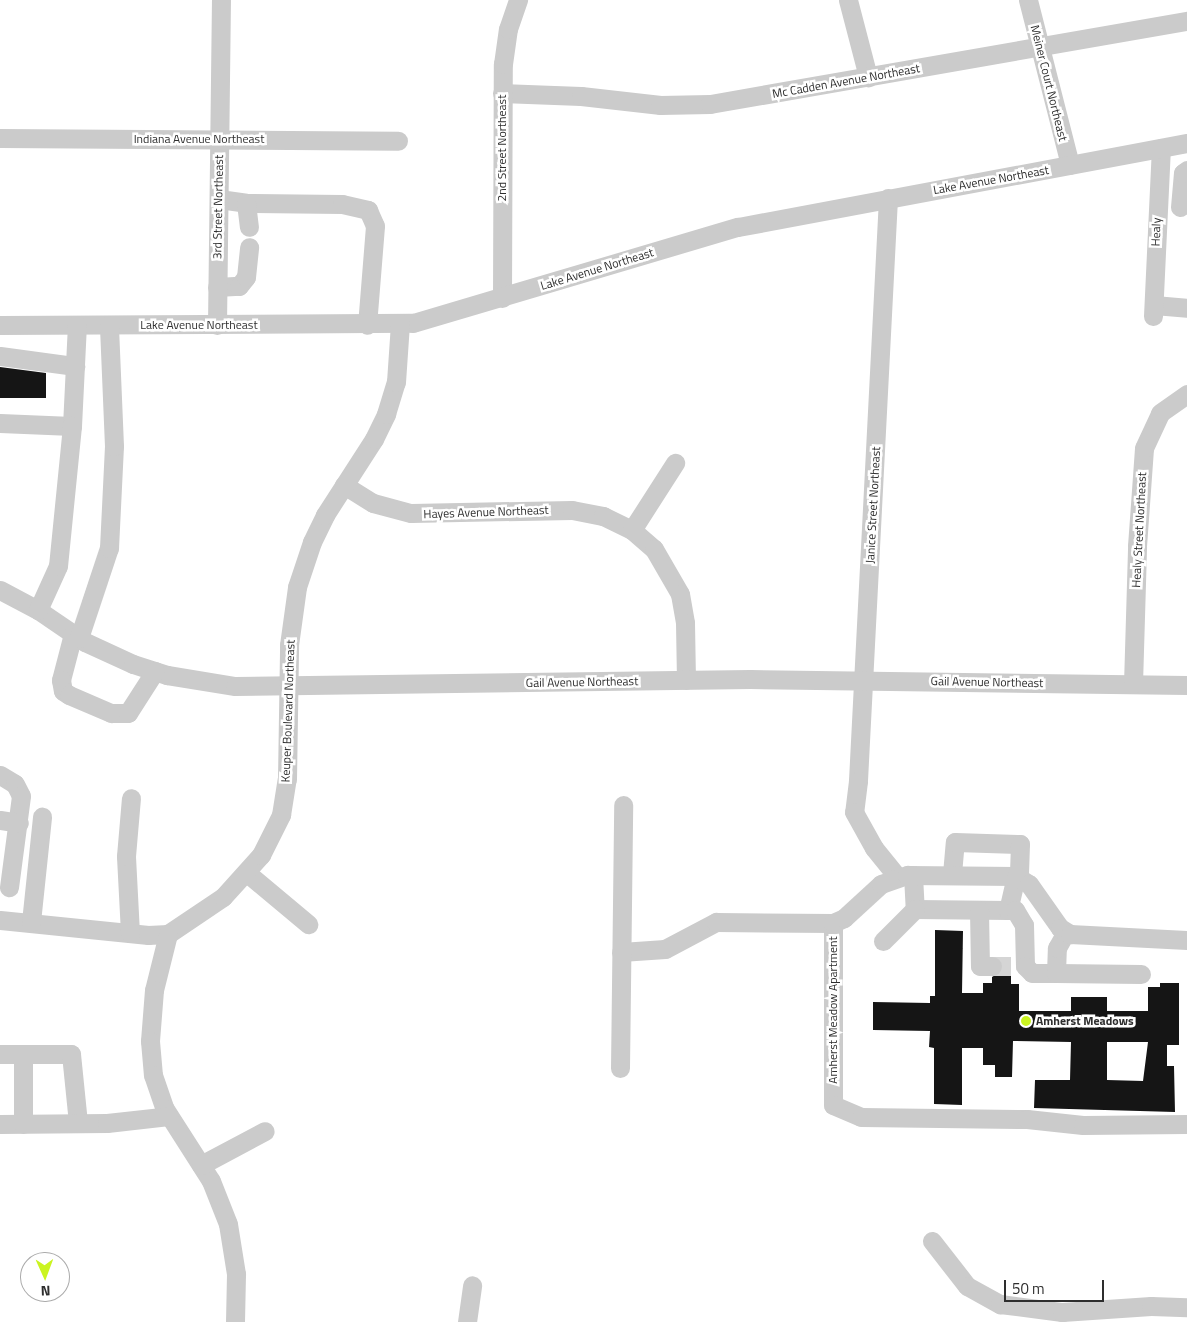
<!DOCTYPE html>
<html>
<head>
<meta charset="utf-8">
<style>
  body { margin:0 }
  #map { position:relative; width:1187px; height:1322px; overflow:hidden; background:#fff; font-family:"Titillium Web",sans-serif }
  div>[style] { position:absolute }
  .building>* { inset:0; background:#151515 }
  .minor-tunnel>* { height:19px; margin-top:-9.5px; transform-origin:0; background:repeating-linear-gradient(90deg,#d5d5d5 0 19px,transparent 0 28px) }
  .minor>* { height:19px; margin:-9.5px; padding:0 9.5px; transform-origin:9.5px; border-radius:9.5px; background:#cbcbcb }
  .dots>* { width:14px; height:14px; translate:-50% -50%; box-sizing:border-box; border:2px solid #fff; border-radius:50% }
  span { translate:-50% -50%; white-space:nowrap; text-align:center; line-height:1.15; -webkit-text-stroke:5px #fff; paint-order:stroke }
  .street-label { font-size:12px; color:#2e2e2e }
  .poi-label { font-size:12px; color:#2e2e2e; font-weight:700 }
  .left { translate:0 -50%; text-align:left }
  .north { position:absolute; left:20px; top:1252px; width:50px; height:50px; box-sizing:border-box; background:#fff; border:1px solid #ababab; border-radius:50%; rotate:178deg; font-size:14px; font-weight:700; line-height:20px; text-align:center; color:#2e2e2e }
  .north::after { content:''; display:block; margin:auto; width:18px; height:22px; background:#cbf421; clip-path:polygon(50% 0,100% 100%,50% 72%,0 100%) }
  .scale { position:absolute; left:1004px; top:1280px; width:100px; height:22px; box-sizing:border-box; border:2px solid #2e2e2e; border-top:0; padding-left:6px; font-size:15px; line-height:18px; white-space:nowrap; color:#2e2e2e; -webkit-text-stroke:4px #fff; paint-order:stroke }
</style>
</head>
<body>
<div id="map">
  <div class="building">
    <i style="clip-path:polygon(0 367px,46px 373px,46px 398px,0 398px)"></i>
    <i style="clip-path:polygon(evenodd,935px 930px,963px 931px,962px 993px,983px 993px,983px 983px,992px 983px,992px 977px,1002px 971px,999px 957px,1011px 958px,1011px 984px,1019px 984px,1019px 1011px,1071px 1011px,1071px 997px,1107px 997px,1107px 1011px,1148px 1011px,1148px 987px,1160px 987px,1160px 983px,1179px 983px,1179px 1045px,1167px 1045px,1167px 1066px,1174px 1066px,1175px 1112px,1034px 1108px,1035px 1080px,1070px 1080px,1071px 1042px,1013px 1041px,1012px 1077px,995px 1077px,995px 1065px,983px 1065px,983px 1048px,962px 1048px,962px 1105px,934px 1104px,934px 1048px,929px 1047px,930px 1031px,873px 1030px,873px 1002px,930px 1003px,930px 996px,935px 996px,935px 930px,1107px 1042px,1148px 1042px,1143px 1081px,1107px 1080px,1107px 1042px)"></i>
  </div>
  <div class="minor-tunnel">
    <i style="left:992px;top:966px;width:19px"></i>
  </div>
  <div class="minor">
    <i style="left:848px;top:0;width:80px;rotate:75.4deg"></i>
    <i style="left:1028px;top:0;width:170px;rotate:75.7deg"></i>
    <i style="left:502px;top:93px;width:79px;rotate:2.2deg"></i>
    <i style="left:581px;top:96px;width:80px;rotate:6.5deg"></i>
    <i style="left:660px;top:105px;width:50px;rotate:-1.1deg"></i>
    <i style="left:710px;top:104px;width:484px;rotate:-9.9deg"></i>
    <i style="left:0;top:138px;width:398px;rotate:0.4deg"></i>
    <i style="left:888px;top:198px;width:584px;rotate:92.95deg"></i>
    <i style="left:858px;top:781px;width:31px;rotate:97deg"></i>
    <i style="left:854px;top:812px;width:41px;rotate:60.9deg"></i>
    <i style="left:874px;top:848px;width:36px;rotate:51deg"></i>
    <i style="left:219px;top:199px;width:27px;rotate:8deg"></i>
    <i style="left:246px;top:203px;width:96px;rotate:0.6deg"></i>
    <i style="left:342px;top:204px;width:27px;rotate:13deg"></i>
    <i style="left:368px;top:210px;width:17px;rotate:66deg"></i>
    <i style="left:375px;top:226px;width:99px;rotate:94.6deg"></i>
    <i style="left:246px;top:203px;width:24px;rotate:83deg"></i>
    <i style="left:1180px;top:207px;width:34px;rotate:-85deg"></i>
    <i style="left:1183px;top:173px;width:5px;rotate:-37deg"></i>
    <i style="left:217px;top:287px;width:22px;rotate:-3deg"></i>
    <i style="left:239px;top:286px;width:11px;rotate:-52deg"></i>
    <i style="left:246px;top:277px;width:30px;rotate:-84deg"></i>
    <i style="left:502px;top:298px;width:234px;rotate:-89.8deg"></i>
    <i style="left:503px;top:64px;width:35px;rotate:-82deg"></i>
    <i style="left:508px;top:29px;width:31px;rotate:-71deg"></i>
    <i style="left:1154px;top:305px;width:33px;rotate:5deg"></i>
    <i style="left:1153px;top:316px;width:168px;rotate:-87.3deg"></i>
    <i style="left:0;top:325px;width:413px;rotate:-0.3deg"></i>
    <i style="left:413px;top:323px;width:339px;rotate:-16.5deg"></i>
    <i style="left:738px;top:227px;width:457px;rotate:-10.6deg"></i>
    <i style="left:217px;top:325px;width:325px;rotate:-89.3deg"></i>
    <i style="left:0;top:356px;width:76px;rotate:7.6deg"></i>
    <i style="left:0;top:423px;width:72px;rotate:2.4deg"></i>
    <i style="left:72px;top:426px;width:101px;rotate:-87.2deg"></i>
    <i style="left:344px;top:485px;width:34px;rotate:32deg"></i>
    <i style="left:373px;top:503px;width:39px;rotate:15deg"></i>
    <i style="left:411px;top:513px;width:161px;rotate:-1.1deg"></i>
    <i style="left:572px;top:510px;width:32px;rotate:11deg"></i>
    <i style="left:603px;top:516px;width:32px;rotate:26deg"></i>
    <i style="left:632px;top:530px;width:29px;rotate:41deg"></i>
    <i style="left:654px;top:549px;width:52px;rotate:60deg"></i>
    <i style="left:680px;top:594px;width:29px;rotate:80deg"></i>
    <i style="left:685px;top:623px;width:57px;rotate:89deg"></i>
    <i style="left:632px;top:530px;width:80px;rotate:-57.3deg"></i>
    <i style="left:0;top:590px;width:43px;rotate:27.8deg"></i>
    <i style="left:38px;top:610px;width:57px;rotate:34.2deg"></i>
    <i style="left:85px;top:642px;width:53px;rotate:24.6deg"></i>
    <i style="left:133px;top:664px;width:36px;rotate:18deg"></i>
    <i style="left:167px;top:675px;width:69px;rotate:9.2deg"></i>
    <i style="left:235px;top:686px;width:515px;rotate:-0.78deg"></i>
    <i style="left:750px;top:679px;width:437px;rotate:0.8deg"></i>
    <i style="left:38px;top:610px;width:48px;rotate:-65.6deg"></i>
    <i style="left:58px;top:566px;width:141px;rotate:-84.3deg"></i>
    <i style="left:73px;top:634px;width:48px;rotate:104.6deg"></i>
    <i style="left:61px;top:680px;width:11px;rotate:80deg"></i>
    <i style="left:63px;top:691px;width:7px;rotate:34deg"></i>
    <i style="left:69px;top:695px;width:46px;rotate:23.2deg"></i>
    <i style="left:111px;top:713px;width:17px"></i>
    <i style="left:128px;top:713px;width:50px;rotate:-57.3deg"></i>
    <i style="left:79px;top:638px;width:95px;rotate:-71.6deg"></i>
    <i style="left:109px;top:548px;width:102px;rotate:-87.2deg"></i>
    <i style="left:114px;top:446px;width:121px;rotate:-92.4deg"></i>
    <i style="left:1133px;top:684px;width:138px;rotate:-88.3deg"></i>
    <i style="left:1137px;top:546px;width:98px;rotate:-85.9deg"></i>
    <i style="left:1144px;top:448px;width:38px;rotate:-65deg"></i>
    <i style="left:1160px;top:413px;width:33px;rotate:-35deg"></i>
    <i style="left:0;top:775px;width:17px;rotate:31deg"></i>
    <i style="left:15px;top:784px;width:13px;rotate:63deg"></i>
    <i style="left:21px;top:796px;width:92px;rotate:97.5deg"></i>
    <i style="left:0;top:820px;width:19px;rotate:9deg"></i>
    <i style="left:247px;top:873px;width:80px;rotate:39.9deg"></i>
    <i style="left:952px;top:874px;width:32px;rotate:-85deg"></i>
    <i style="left:955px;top:842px;width:65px;rotate:1.8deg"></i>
    <i style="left:1020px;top:844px;width:34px;rotate:92deg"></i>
    <i style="left:913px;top:875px;width:34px;rotate:87deg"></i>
    <i style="left:915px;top:909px;width:93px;rotate:0.6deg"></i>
    <i style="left:1016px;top:876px;width:35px;rotate:103deg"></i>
    <i style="left:1008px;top:910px;width:7px"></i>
    <i style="left:1015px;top:910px;width:17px;rotate:59deg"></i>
    <i style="left:1024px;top:925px;width:41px;rotate:88.6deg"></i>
    <i style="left:1025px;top:966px;width:10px;rotate:45deg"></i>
    <i style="left:1032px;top:973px;width:24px"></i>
    <i style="left:1056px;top:973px;width:25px;rotate:-88deg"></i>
    <i style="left:1057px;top:948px;width:18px;rotate:-61deg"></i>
    <i style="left:979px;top:910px;width:56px;rotate:89deg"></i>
    <i style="left:980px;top:966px;width:12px"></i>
    <i style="left:0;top:920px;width:149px;rotate:5.8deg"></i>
    <i style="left:148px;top:935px;width:20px;rotate:-3deg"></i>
    <i style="left:168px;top:934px;width:66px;rotate:-33.9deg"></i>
    <i style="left:223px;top:897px;width:57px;rotate:-47.9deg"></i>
    <i style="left:261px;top:855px;width:45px;rotate:-63.4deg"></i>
    <i style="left:281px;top:815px;width:36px;rotate:-81deg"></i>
    <i style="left:287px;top:779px;width:134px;rotate:-89.1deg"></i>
    <i style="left:289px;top:645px;width:59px;rotate:-82.1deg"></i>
    <i style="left:297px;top:587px;width:47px;rotate:-71.6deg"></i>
    <i style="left:312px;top:542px;width:30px;rotate:-64deg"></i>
    <i style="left:325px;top:515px;width:90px;rotate:-57.2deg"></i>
    <i style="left:374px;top:439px;width:28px;rotate:-64deg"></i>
    <i style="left:386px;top:414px;width:34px;rotate:-73deg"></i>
    <i style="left:396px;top:382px;width:59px;rotate:-86.1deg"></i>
    <i style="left:31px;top:922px;width:106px;rotate:-84deg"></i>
    <i style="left:833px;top:923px;width:182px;rotate:90deg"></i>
    <i style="left:833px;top:1105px;width:30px;rotate:23deg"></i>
    <i style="left:861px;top:1117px;width:166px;rotate:0.7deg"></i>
    <i style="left:1027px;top:1119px;width:56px;rotate:6.1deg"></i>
    <i style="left:1083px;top:1125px;width:104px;rotate:-0.6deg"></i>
    <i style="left:130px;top:933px;width:77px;rotate:-93deg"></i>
    <i style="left:126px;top:856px;width:58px;rotate:-85.1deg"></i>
    <i style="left:168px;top:934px;width:58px;rotate:104deg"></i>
    <i style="left:154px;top:990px;width:51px;rotate:94.5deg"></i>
    <i style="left:150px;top:1041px;width:34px;rotate:85deg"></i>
    <i style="left:153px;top:1075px;width:36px;rotate:71deg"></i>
    <i style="left:165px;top:1109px;width:85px;rotate:57.4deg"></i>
    <i style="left:211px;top:1181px;width:46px;rotate:68.4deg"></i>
    <i style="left:228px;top:1224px;width:51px;rotate:80.9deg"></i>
    <i style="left:236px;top:1274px;width:48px;rotate:91.2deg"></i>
    <i style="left:883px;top:941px;width:45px;rotate:-45deg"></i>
    <i style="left:621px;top:952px;width:44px;rotate:-3.9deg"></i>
    <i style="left:665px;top:949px;width:58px;rotate:-27.9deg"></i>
    <i style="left:716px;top:922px;width:117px;rotate:0.5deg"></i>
    <i style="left:833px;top:923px;width:12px;rotate:-24deg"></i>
    <i style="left:844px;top:918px;width:50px;rotate:-42.6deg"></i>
    <i style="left:881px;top:884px;width:28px;rotate:-19deg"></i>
    <i style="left:907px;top:875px;width:109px;rotate:0.5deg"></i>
    <i style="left:1016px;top:876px;width:15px;rotate:32deg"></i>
    <i style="left:1029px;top:884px;width:54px;rotate:54.8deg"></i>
    <i style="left:1060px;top:928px;width:12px;rotate:31deg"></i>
    <i style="left:1070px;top:934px;width:117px;rotate:2.9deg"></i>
    <i style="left:1056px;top:973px;width:85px;rotate:0.7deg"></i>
    <i style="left:0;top:1054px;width:71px"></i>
    <i style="left:71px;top:1054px;width:69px;rotate:84.2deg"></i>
    <i style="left:620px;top:1068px;width:263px;rotate:-89.3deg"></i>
    <i style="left:0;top:1124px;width:107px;rotate:-0.5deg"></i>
    <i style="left:107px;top:1123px;width:62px;rotate:-6.4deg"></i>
    <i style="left:23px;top:1124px;width:70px;rotate:-90deg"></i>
    <i style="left:201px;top:1165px;width:72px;rotate:-28deg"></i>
    <i style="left:932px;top:1241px;width:57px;rotate:52.1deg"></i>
    <i style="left:967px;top:1286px;width:38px;rotate:29deg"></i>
    <i style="left:1000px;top:1304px;width:63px;rotate:7.4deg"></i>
    <i style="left:1062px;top:1312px;width:89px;rotate:-3.9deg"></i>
    <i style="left:1151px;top:1306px;width:36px;rotate:2deg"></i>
    <i style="left:467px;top:1322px;width:37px;rotate:-82deg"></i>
  </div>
  <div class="dots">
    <i style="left:1026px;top:1021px;background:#cbf421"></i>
  </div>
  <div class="street-label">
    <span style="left:846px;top:81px;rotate:-10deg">Mc Cadden Avenue Northeast</span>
    <span style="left:1049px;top:83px;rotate:76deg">Meiner Court Northeast</span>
    <span style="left:199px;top:139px">Indiana Avenue Northeast</span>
    <span style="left:502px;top:148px;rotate:-90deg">2nd Street Northeast</span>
    <span style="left:991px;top:180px;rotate:-10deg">Lake Avenue Northeast</span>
    <span style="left:218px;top:207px;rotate:-89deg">3rd Street Northeast</span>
    <span style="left:1156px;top:232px;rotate:-88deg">Healy</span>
    <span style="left:597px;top:269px;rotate:-17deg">Lake Avenue Northeast</span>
    <span style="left:199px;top:325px">Lake Avenue Northeast</span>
    <span style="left:873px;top:505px;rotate:-87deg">Janice Street Northeast</span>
    <span style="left:486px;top:512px;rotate:-2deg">Hayes Avenue Northeast</span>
    <span style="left:1139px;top:530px;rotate:-87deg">Healy Street Northeast</span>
    <span style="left:582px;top:682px;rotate:-1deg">Gail Avenue Northeast</span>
    <span style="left:987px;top:682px;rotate:1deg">Gail Avenue Northeast</span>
    <span style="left:288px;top:711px;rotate:-88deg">Keuper Boulevard Northeast</span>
    <span style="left:833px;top:1010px;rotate:-90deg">Amherst Meadow Apartment</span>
  </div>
  <div class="poi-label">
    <span class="left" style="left:1036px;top:1021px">Amherst Meadows</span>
  </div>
  <div class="north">N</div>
  <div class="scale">50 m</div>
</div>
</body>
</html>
